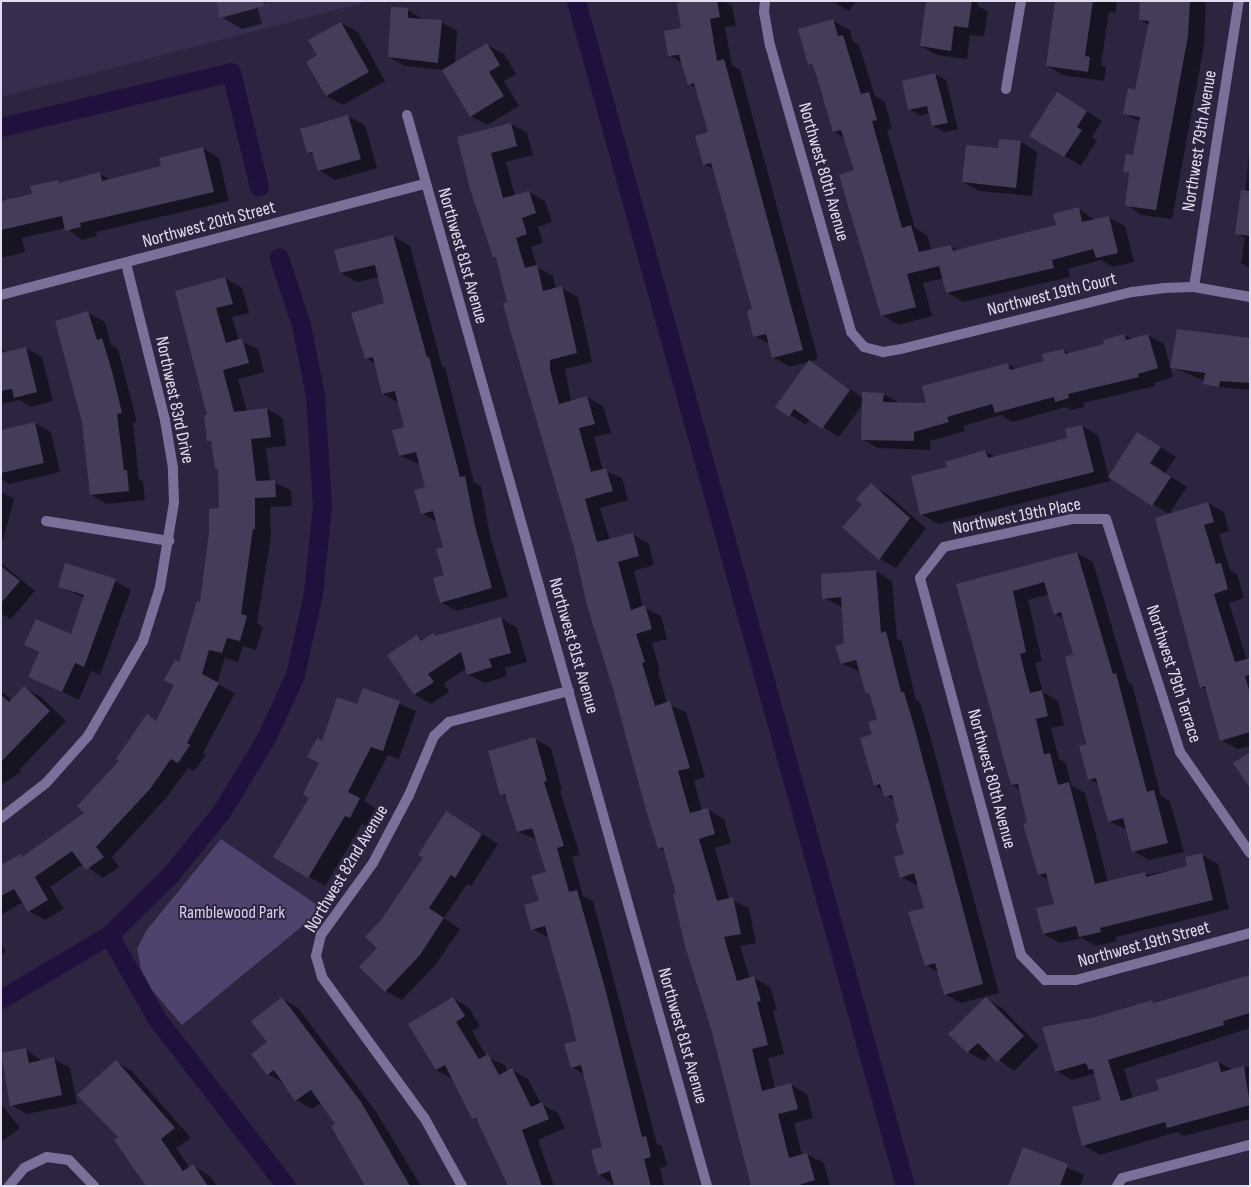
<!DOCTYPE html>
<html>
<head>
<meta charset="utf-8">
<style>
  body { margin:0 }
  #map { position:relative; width:1251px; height:1187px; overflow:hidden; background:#2d2540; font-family:"Sofia Sans Condensed",sans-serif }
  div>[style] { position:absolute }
  .built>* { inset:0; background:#372d4e }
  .green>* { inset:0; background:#4f426d }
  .shadow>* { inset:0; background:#0007 }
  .canal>* { height:19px; margin:-9.5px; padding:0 9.5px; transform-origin:9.5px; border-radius:9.5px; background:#210f3e }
  .building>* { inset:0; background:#443c58 }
  .street>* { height:10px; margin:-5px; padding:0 5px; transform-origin:5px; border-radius:5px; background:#7c709b }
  span { translate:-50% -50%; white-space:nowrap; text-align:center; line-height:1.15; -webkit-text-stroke:4px #2d2540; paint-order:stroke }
  .street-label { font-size:18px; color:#e2deef }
  .park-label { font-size:18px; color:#d9d1f2 }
  .frame { position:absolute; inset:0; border:2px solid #e2deef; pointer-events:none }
</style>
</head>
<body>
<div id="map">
  <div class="built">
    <i style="clip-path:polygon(1px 1px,370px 1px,1px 97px)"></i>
  </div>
  <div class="green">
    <i style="clip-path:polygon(221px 839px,323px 909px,182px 1025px,152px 990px,141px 969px,137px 949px,146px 931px)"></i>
  </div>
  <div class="shadow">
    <i style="clip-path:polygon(217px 1px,271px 1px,257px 5px,262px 24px,242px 29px,221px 17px)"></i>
    <i style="clip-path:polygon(692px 1px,723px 1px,732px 6px,736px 26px,725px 27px,732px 65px,740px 70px,818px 359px,790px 367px,773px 357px,771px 345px,755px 336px,754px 310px,713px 169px,705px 164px,709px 133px,696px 88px,689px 84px,683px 63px,670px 56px)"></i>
    <i style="clip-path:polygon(832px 1px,856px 1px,849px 11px)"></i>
    <i style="clip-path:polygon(927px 1px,978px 1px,977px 5px,988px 12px,984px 36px,970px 35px,967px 59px,937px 55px,921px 46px)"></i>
    <i style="clip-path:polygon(1067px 1px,1117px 1px,1116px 13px,1109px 12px,1101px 65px,1106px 67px,1104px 81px,1063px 75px,1047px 66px)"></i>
    <i style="clip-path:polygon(1161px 1px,1206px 1px,1204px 46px,1172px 219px,1142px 215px,1126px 205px,1130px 175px,1124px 171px,1134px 156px,1140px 122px,1125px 114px,1136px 91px,1149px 25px,1140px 20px)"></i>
    <i style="clip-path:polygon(393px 8px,408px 10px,424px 20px,441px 22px,457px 31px,455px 64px,487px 45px,504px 54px,516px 74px,504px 81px,519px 106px,487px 125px,471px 116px,443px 70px,405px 66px,389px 57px)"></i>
    <i style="clip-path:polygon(833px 21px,850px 30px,853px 42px,859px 45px,875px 96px,885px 102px,892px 129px,887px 130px,915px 228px,927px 235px,932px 251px,951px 246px,959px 251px,1058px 226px,1079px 209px,1095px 220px,1108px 217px,1125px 226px,1134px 262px,1113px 267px,1101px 260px,1068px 269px,1070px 277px,963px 302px,947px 292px,944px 278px,923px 283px,932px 316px,898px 325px,882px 315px,855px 171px,845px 138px,834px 132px,815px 68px,809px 64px)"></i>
    <i style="clip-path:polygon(341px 23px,358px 32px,385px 81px,343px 105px,326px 96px,319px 56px)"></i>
    <i style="clip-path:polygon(935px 74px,946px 80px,958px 129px,944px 132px,933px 126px,930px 113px,920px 116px,910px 109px)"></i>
    <i style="clip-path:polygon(1074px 103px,1102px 121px,1092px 137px,1097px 140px,1081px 166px,1031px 135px)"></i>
    <i style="clip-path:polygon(348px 116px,365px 125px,377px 168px,335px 180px,319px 170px,314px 156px,308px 152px,302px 129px)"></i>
    <i style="clip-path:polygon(511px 124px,527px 133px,533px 155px,506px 162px,515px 196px,529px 192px,545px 201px,552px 222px,538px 227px,543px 243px,531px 247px,537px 267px,553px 276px,556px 289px,562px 288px,578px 297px,592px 362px,565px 369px,571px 401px,587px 397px,603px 406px,611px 433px,594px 437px,603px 470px,622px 478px,628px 500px,600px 508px,610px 540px,632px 534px,649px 544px,654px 565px,634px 571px,643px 607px,661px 616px,667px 639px,652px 643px,660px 671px,658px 672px,667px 704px,686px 712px,705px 777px,694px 781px,702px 811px,707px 809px,724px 819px,731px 843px,715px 848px,729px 899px,749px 908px,756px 943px,740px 946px,750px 979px,754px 978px,770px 987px,777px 1010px,773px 1011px,784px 1054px,768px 1058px,775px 1089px,791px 1085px,807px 1094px,813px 1118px,794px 1123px,802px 1155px,807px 1154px,824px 1163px,830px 1186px,753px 1186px,678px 895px,665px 851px,659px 848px,497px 258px,458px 138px)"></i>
    <i style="clip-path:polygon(1021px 142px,1037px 152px,1032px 196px,979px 191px,963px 182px,999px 150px)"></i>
    <i style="clip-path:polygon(203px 148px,219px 158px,229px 201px,96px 232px,97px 236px,82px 240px,66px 228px,22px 238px,25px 252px,1px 258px,1px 198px,7px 201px,33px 195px,58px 181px,63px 184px,100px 174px,111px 180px,162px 167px)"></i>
    <i style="clip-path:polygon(1249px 151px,1250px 151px,1250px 268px,1241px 263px,1245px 238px,1236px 233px,1244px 211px)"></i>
    <i style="clip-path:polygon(393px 236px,410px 246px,442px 366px,445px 367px,474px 482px,481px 486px,490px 536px,508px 597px,457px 611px,441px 602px,445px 575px,444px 548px,437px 522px,422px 513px,426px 488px,420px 464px,400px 456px,405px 428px,399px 403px,383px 394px,375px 364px,366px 358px,386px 304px,379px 277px,357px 282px,341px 273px)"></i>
    <i style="clip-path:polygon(225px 278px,242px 288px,249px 313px,232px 317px,239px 340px,258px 349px,264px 372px,238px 379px,247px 411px,267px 409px,283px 418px,286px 446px,266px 448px,270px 481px,291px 490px,292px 506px,270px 507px,271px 537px,257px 623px,263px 627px,256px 650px,243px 646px,238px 662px,225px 658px,217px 684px,235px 693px,203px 753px,206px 755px,194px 771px,188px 768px,166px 798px,112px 857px,119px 867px,103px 878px,83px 864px,50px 887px,64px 909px,45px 920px,29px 911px,23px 902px,1px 915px,1px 867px,21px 855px,24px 857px,86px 813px,157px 722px,176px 685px,201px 604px,221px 509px,220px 470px,216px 468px,213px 443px,208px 440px,208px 416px,176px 292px)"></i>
    <i style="clip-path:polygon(88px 313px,105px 322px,111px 345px,118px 349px,137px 422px,133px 423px,139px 479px,143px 481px,145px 500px,107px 504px,91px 495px)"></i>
    <i style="clip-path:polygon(1124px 335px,1132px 339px,1148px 335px,1164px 344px,1173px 377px,1154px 383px,1155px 386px,1083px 403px,1084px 407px,1072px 410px,1066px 407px,1012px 422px,1001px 415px,963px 426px,965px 431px,930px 441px,930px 450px,878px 448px,862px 439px,863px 404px,839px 437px,810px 419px,806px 425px,777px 406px,809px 362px,863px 398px,883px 394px,900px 403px,928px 404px,1008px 364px,1017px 369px,1046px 361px,1064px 350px,1070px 354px,1106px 345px)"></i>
    <i style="clip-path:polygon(1250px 340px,1250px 390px,1220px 387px,1171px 367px)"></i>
    <i style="clip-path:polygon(1px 348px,6px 353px,26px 348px,42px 357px,53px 401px,31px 407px,19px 400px,1px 404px)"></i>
    <i style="clip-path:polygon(35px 423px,51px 432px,60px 472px,9px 484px,1px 479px,1px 431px)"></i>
    <i style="clip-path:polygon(1082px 426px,1098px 435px,1110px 481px,938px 524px,921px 514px,985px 451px,995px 457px,1069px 439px)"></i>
    <i style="clip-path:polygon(1154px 443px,1176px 457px,1165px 473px,1187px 487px,1169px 514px,1110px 477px)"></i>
    <i style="clip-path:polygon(871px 485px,887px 494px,926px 528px,896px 568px,880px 559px,864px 505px)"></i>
    <i style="clip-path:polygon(1px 492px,14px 499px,3px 540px,1px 540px)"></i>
    <i style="clip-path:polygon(1208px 503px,1224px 512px,1229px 531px,1219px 534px,1230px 570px,1237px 574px,1244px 598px,1229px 603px,1247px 660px,1250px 659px,1250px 746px,1238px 749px,1221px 740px,1207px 690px,1201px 687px,1156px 518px)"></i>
    <i style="clip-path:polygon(1077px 553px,1093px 562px,1128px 682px,1132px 684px,1161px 796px,1170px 801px,1184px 852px,1149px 860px,1133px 851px,1128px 830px,1109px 821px,1100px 785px,1089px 779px,1075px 655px,1064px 619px,1055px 614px,1049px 594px,1028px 600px,1042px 661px,1035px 663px,1043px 692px,1058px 701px,1064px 725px,1051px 728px,1059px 759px,1066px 763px,1071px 785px,1085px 793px,1108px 882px,1189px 867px,1202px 855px,1218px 864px,1229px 909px,1116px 937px,1117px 941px,1096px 946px,1082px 938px,1060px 943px,1044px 934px,1055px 905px,1049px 880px,1039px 875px,1020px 790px,1012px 785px,958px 585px)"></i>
    <i style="clip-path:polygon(1px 563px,35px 591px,11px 619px,1px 614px)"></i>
    <i style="clip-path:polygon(876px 571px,892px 581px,897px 639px,902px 642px,916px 700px,920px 702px,930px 736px,999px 993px,961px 1003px,945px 994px,938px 972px,926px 965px,925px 909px,919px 886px,901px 877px,906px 855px,895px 802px,875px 785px,873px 735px,878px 720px,862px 672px,842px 664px,846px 644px,843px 607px,824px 598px)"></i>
    <i style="clip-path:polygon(115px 581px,131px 590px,100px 675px,91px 671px,79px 700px,30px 676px,40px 653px,26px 645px,71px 636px,84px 598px,59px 586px)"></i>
    <i style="clip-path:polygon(501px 618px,517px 628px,527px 662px,505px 668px,507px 676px,485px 683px,468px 674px,467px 668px,444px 683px,449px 692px,431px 704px,415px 695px,417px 637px,424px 641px,433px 635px,437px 637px)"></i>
    <i style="clip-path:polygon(25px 688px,41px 697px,66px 721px,19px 770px,21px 772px,1px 785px,1px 691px,13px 701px)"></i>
    <i style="clip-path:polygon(364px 689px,416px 711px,399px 759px,388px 755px,364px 801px,375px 808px,366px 826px,362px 824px,325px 886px,275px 857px,311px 798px,320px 764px,308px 757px,358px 706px)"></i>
    <i style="clip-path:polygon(evenodd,535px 739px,551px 748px,562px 790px,560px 791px,580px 855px,572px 857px,583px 896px,593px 901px,657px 1144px,662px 1146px,667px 1166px,660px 1168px,664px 1186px,615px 1186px,599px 1174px,604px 1148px,585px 1075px,572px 1067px,577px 1042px,571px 1013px,550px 938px,532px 929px,548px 873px,538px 840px,518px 832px,507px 797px,501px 794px,535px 739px,529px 827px,539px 827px,529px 830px,529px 827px)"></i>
    <i style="clip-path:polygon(463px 822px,498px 844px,471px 886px,467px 884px,444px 918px,460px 929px,436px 964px,402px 1000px,386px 991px,379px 948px)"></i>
    <i style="clip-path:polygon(1px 943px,6px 952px,1px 954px)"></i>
    <i style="clip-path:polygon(1250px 976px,1250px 1028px,1124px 1069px,1133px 1099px,1160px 1091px,1194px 1071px,1193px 1068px,1218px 1062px,1233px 1070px,1250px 1066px,1250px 1119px,1184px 1136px,1177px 1132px,1100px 1155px,1084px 1146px,1074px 1108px,1103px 1100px,1096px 1073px,1072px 1080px,1056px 1071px,1096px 1018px)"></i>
    <i style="clip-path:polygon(282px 998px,298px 1008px,377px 1113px,421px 1186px,367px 1186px,337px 1124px,321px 1103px,312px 1109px,296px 1100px,284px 1083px,268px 1074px,269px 1043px)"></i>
    <i style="clip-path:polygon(453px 998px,469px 1008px,480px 1026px,472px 1031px,487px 1057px,505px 1065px,508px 1072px,512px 1070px,528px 1079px,541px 1104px,558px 1113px,565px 1128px,538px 1140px,554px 1186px,509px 1186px,479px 1122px,473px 1118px,453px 1079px,436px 1070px)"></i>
    <i style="clip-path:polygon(986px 999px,1002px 1008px,1039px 1046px,1014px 1071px,991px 1054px,984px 1061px,968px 1052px)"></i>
    <i style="clip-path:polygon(25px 1049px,42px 1061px,54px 1059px,70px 1068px,77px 1104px,27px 1114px,11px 1105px,1px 1054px)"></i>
    <i style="clip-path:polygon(116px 1062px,132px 1071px,191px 1138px,176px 1148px,190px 1168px,193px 1166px,209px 1175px,217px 1186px,146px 1186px,120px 1137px)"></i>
    <i style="clip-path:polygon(1px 1104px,20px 1128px,1px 1142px)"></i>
    <i style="clip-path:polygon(1023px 1148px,1084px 1175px,1080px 1186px,1009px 1186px)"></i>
  </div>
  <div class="canal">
    <i style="left:576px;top:1px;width:1230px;rotate:74.48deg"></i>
    <i style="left:1px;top:127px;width:236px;rotate:-13.4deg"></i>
    <i style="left:231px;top:72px;width:118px;rotate:76.3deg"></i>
    <i style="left:109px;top:935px;width:97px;rotate:60.3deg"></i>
    <i style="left:157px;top:1019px;width:211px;rotate:52.3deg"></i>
    <i style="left:1px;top:999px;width:126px;rotate:-30.7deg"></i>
    <i style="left:109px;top:935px;width:86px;rotate:-44.5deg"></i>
    <i style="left:170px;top:875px;width:81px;rotate:-51deg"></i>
    <i style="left:221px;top:812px;width:87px;rotate:-58.7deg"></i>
    <i style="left:266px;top:738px;width:69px;rotate:-65.3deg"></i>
    <i style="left:295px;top:675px;width:84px;rotate:-77.6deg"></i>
    <i style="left:313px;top:593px;width:87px;rotate:-84.1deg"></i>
    <i style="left:322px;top:506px;width:111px;rotate:-93.6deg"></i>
    <i style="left:315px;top:395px;width:71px;rotate:-101.3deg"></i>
    <i style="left:301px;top:325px;width:71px;rotate:-108.2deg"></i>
  </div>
  <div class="building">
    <i style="clip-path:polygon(216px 1px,263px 1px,264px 6px,220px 18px)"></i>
    <i style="clip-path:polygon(685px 1px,717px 1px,720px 17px,710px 19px,717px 61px,724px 59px,803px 350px,772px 358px,766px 334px,753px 337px,747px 311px,752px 309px,719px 191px,711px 163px,703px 165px,695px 136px,708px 132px,694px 83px,688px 85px,679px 55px,668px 56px,664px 31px,681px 28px,677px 3px)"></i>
    <i style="clip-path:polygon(926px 1px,972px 1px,968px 28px,954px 26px,951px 51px,920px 46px)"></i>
    <i style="clip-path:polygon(1055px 1px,1093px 1px,1085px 56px,1090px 57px,1088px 72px,1046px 66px)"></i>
    <i style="clip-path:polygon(1159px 1px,1190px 1px,1188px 36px,1156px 210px,1125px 206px,1129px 173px,1123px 172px,1126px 154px,1133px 155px,1140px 117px,1123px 114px,1128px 88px,1135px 90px,1149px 21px,1139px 20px,1140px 2px)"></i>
    <i style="clip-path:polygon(391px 7px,408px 8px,408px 18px,442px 20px,438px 63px,388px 57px)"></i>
    <i style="clip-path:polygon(833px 19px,838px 36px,843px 35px,861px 94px,869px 92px,877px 120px,872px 121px,902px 228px,911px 225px,919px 252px,951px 245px,953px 251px,1056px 225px,1053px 214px,1079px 207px,1082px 222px,1109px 216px,1118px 253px,1096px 258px,1093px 249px,1052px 260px,1054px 268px,946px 293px,939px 266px,907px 274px,916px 307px,881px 316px,839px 175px,854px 170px,841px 130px,833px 132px,817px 77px,812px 64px,808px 65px,798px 29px)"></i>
    <i style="clip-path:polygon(341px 22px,369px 72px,326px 96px,306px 62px,317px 55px,308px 40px)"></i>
    <i style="clip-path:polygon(487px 43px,500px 65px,489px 72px,504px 96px,470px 117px,442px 70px)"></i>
    <i style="clip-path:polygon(935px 73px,948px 123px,932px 126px,927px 106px,908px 110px,902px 81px)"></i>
    <i style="clip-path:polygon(1057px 92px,1087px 111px,1077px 127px,1082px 130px,1064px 157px,1029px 136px)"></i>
    <i style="clip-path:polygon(348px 115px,361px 159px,318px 171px,312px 152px,307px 153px,300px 129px)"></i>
    <i style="clip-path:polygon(511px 123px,517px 146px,491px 153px,503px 198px,529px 191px,536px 213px,522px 218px,527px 234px,516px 238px,525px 268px,537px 265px,543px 291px,562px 286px,577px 353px,550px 360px,550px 370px,559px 404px,587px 396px,595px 424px,579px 428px,591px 472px,606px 468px,613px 491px,585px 499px,597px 542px,633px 533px,639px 556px,618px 562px,631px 610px,645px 605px,652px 629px,636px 634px,645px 662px,642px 663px,655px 706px,670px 701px,690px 768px,678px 771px,690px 813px,708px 808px,715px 834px,699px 839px,717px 901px,733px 897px,741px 934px,724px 937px,737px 981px,754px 976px,761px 1001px,757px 1002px,768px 1045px,752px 1049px,762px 1091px,791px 1083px,798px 1109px,778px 1114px,789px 1158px,807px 1153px,815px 1180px,796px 1186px,751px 1186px,712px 1032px,685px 946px,673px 894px,676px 894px,663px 847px,658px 849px,646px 810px,613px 689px,587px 605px,574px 548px,509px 326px,503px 303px,507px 302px,496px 257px,493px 257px,470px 189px,457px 137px)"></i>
    <i style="clip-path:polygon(999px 139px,1021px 141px,1016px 188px,962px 182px,966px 145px,998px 148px)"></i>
    <i style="clip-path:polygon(203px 147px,214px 192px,80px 223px,81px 227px,65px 231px,62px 216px,1px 230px,1px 201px,32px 194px,30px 186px,59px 180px,59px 183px,100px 172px,102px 181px,161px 166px,159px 158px)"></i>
    <i style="clip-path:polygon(1241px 190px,1250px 191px,1250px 236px,1235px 234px)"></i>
    <i style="clip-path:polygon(393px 235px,427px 357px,429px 357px,460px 477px,465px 476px,475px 526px,492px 588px,440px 603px,433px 578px,444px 575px,436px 549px,443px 547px,433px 511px,421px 514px,414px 490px,425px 487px,416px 452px,399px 456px,392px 430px,404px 427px,395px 391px,382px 394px,373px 357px,365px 359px,351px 313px,384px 303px,375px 265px,340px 273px,334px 250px)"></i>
    <i style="clip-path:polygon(225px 277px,233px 304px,216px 308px,226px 343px,242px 338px,249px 363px,223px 370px,234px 412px,267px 408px,271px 437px,251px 439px,256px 481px,275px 480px,276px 497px,255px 498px,255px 529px,253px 529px,241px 614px,247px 616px,240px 641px,227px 638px,222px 653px,209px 650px,202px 674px,219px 683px,187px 743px,190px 745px,178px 763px,171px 759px,150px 789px,96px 847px,104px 857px,86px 870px,72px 851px,35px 877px,48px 900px,28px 912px,14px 889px,1px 896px,1px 865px,21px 854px,22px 857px,84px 813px,77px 806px,119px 761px,116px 759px,147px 714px,156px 721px,174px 685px,164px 680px,175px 660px,179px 662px,197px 601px,200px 602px,209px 532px,209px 509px,219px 508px,218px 469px,215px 469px,211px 441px,207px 441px,204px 415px,207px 415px,175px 291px)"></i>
    <i style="clip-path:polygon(88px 311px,97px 340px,102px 338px,113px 375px,122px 413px,117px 414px,124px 470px,127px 470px,129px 491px,90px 495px,82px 422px,55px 321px)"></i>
    <i style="clip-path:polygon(1177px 329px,1250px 338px,1250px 383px,1220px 381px,1219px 387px,1203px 384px,1205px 373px,1170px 368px)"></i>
    <i style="clip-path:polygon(1124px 334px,1126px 340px,1148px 334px,1158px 368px,1138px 374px,1139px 377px,1068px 394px,1069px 398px,1055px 402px,1054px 397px,995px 413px,992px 404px,947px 417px,949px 422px,914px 432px,914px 441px,861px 440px,862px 392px,884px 393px,883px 402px,926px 403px,922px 386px,1008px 363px,1010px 370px,1044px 361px,1042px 354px,1064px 349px,1065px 354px,1104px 344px,1103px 340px)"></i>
    <i style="clip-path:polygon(26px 347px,37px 392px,14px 398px,12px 389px,1px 391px,1px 353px)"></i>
    <i style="clip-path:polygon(809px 360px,850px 390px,822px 429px,794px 409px,789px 417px,775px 407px)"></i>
    <i style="clip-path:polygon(35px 422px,44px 463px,1px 473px,1px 430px)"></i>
    <i style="clip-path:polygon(1082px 425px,1094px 472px,920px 515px,911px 476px,947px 467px,945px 462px,985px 450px,988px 458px,1067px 438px,1065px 429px)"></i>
    <i style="clip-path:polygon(1137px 432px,1161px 447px,1150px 463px,1171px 477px,1152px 506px,1108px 477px)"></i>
    <i style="clip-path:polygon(871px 483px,910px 518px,879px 560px,842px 527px,862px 505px,856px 499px)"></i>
    <i style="clip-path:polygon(1208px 502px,1214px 522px,1204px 525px,1216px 564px,1221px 563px,1228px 589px,1214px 594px,1235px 662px,1250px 658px,1250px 675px,1245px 676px,1250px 693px,1250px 732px,1220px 741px,1205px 686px,1200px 688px,1155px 518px)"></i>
    <i style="clip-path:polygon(1077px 552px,1113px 674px,1116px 673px,1147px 792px,1154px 790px,1168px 843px,1132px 852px,1123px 818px,1108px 822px,1096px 778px,1088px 780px,1079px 746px,1086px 744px,1065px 657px,1073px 654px,1061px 612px,1054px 615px,1044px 582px,1013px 591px,1026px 652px,1020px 654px,1030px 693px,1042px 690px,1048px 716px,1036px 719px,1044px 754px,1050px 753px,1058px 785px,1069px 782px,1095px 884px,1145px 872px,1146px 877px,1187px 866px,1185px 857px,1202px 853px,1213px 900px,1100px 928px,1101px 932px,1079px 937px,1076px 926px,1043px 934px,1036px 908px,1054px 904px,1046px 873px,1038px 875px,1023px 824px,1027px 823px,1018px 784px,1011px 785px,956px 584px)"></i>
    <i style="clip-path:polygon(65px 563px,116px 579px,84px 667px,75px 663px,62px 692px,28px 677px,39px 652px,24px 645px,36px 619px,71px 634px,84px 595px,58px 587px)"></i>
    <i style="clip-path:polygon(1px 566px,20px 581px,1px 603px)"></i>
    <i style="clip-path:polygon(876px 570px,881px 633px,886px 631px,901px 692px,904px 692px,914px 726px,983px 984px,944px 995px,935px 963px,925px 966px,908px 912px,924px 908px,914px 873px,900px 878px,894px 857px,904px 854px,895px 824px,899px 822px,892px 795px,884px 797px,880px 784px,874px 786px,860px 738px,872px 734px,868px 722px,877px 719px,869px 693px,866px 694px,856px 660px,841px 664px,835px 646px,844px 643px,841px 597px,822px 599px,821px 574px)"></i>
    <i style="clip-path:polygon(501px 617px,511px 653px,489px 659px,492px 667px,467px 675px,461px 652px,428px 674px,434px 682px,414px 695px,387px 655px,417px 635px,421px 641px,433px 633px,435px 636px)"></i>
    <i style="clip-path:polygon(24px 686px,50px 711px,1px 762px,1px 695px,9px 702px)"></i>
    <i style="clip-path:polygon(363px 688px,400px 701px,383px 751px,371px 747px,348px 792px,360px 798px,350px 818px,345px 816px,308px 878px,273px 857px,309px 798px,303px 794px,319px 763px,307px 757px,317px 738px,322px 741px,337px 697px,357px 704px)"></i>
    <i style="clip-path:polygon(535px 737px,547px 781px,544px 782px,564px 846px,557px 848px,569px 892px,577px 890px,605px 988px,642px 1137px,646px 1136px,651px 1157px,644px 1159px,651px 1186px,614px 1186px,610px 1171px,598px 1175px,591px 1150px,602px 1147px,581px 1065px,571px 1068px,564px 1044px,576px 1041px,570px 1014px,545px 926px,531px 930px,524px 905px,539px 901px,531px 876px,546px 872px,532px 828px,517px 832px,505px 794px,500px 795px,488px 751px)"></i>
    <i style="clip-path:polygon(1250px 752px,1250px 788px,1233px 763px)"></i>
    <i style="clip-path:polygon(446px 811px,482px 834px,455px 878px,451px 875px,429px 908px,444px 918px,420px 955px,385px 992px,359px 967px,377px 948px,365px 937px,381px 920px,423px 858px,418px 855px)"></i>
    <i style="clip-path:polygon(1250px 975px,1250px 1013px,1223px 1021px,1224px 1025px,1108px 1060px,1121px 1101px,1159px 1090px,1156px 1080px,1218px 1061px,1221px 1072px,1244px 1066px,1250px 1105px,1167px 1128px,1165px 1122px,1082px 1146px,1072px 1107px,1101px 1100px,1093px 1069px,1089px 1070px,1086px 1063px,1055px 1072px,1042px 1027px,1096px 1017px,1152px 1000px,1153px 1003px)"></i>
    <i style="clip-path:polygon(282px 997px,361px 1102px,410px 1186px,365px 1186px,331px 1126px,335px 1124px,311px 1090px,295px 1101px,274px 1070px,267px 1075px,251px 1054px,267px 1042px,251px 1021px)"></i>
    <i style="clip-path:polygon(453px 997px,465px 1016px,456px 1022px,479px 1059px,488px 1054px,499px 1075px,512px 1068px,531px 1107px,542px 1102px,549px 1119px,522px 1130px,542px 1186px,508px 1186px,476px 1118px,472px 1119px,445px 1065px,436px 1070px,408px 1024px)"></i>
    <i style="clip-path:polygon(986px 997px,1024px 1036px,997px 1062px,978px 1043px,967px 1053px,948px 1034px)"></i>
    <i style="clip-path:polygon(26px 1048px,29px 1063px,54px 1057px,62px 1095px,10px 1106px,1px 1053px)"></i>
    <i style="clip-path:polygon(116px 1060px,175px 1128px,161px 1139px,183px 1171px,193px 1164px,208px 1186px,146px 1186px,114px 1140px,118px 1137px,77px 1095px)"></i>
    <i style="clip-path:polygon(1023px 1147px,1068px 1164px,1060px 1186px,1008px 1186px)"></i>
  </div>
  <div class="street">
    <i style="left:765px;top:1px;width:11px;rotate:95deg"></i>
    <i style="left:764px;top:12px;width:34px;rotate:80deg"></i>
    <i style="left:770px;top:45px;width:298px;rotate:74.2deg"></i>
    <i style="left:851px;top:332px;width:20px;rotate:49deg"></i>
    <i style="left:864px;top:347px;width:20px;rotate:15deg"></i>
    <i style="left:883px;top:352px;width:18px;rotate:-9deg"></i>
    <i style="left:901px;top:349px;width:238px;rotate:-13.9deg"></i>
    <i style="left:1132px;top:292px;width:31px;rotate:-7deg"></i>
    <i style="left:1163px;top:288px;width:31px;rotate:-2deg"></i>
    <i style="left:1194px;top:287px;width:57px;rotate:10.1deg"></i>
    <i style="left:1006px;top:89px;width:89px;rotate:-80.3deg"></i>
    <i style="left:407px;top:115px;width:1112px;rotate:74.35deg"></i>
    <i style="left:1194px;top:287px;width:290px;rotate:-81.1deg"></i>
    <i style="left:1px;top:295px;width:437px;rotate:-14.7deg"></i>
    <i style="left:46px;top:521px;width:125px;rotate:9.2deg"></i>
    <i style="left:1px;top:818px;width:57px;rotate:-37.9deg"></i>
    <i style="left:46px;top:783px;width:63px;rotate:-48.2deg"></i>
    <i style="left:88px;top:736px;width:110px;rotate:-59.9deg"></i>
    <i style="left:143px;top:641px;width:57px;rotate:-72.5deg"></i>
    <i style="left:160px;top:587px;width:86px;rotate:-80.6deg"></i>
    <i style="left:174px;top:502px;width:34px;rotate:-92deg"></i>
    <i style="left:173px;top:468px;width:49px;rotate:-99.5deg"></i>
    <i style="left:165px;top:420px;width:161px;rotate:-104deg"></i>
    <i style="left:1250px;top:853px;width:123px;rotate:-124.7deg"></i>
    <i style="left:1180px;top:752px;width:244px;rotate:-107.6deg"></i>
    <i style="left:1106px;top:519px;width:34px;rotate:180deg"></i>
    <i style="left:1072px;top:519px;width:131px;rotate:167.7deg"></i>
    <i style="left:944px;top:547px;width:39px;rotate:128deg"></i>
    <i style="left:920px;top:578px;width:390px;rotate:75deg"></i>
    <i style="left:1021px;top:955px;width:35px;rotate:46deg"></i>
    <i style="left:1045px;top:980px;width:31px"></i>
    <i style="left:1076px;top:980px;width:180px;rotate:-15.1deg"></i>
    <i style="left:9px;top:1186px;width:23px;rotate:-50deg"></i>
    <i style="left:24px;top:1168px;width:25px;rotate:-26deg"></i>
    <i style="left:47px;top:1157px;width:22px;rotate:8deg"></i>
    <i style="left:69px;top:1160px;width:36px;rotate:46deg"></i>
    <i style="left:462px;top:1186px;width:77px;rotate:-118.9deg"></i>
    <i style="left:425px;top:1119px;width:175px;rotate:-126deg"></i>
    <i style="left:322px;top:977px;width:22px;rotate:-106deg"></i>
    <i style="left:316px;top:956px;width:22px;rotate:-77deg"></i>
    <i style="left:321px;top:935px;width:89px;rotate:-54.2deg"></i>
    <i style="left:373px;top:863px;width:77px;rotate:-62.1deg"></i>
    <i style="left:409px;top:795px;width:64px;rotate:-67deg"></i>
    <i style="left:434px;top:736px;width:21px;rotate:-43deg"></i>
    <i style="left:449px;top:722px;width:124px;rotate:-14.5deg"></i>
    <i style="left:1117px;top:1186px;width:9px;rotate:-58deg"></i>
    <i style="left:1122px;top:1178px;width:132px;rotate:-14.5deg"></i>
  </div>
  <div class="street-label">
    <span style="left:1200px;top:141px;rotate:-81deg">Northwest 79th Avenue</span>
    <span style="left:823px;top:172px;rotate:74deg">Northwest 80th Avenue</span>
    <span style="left:209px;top:225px;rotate:-15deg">Northwest 20th Street</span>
    <span style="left:462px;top:256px;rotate:74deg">Northwest 81st Avenue</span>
    <span style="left:1052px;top:295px;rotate:-14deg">Northwest 19th Court</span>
    <span style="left:174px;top:400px;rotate:78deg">Northwest 83rd Drive</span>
    <span style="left:1017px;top:517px;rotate:-11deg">Northwest 19th Place</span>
    <span style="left:573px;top:646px;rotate:74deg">Northwest 81st Avenue</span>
    <span style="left:1173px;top:674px;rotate:72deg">Northwest 79th Terrace</span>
    <span style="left:991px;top:779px;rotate:75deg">Northwest 80th Avenue</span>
    <span style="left:347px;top:869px;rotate:-59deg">Northwest 82nd Avenue</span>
    <span style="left:1144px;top:945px;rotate:-15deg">Northwest 19th Street</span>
    <span style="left:682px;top:1036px;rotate:74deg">Northwest 81st Avenue</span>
  </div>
  <div class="park-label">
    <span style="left:232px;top:913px">Ramblewood Park</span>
  </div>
  <div class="frame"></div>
</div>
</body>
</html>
